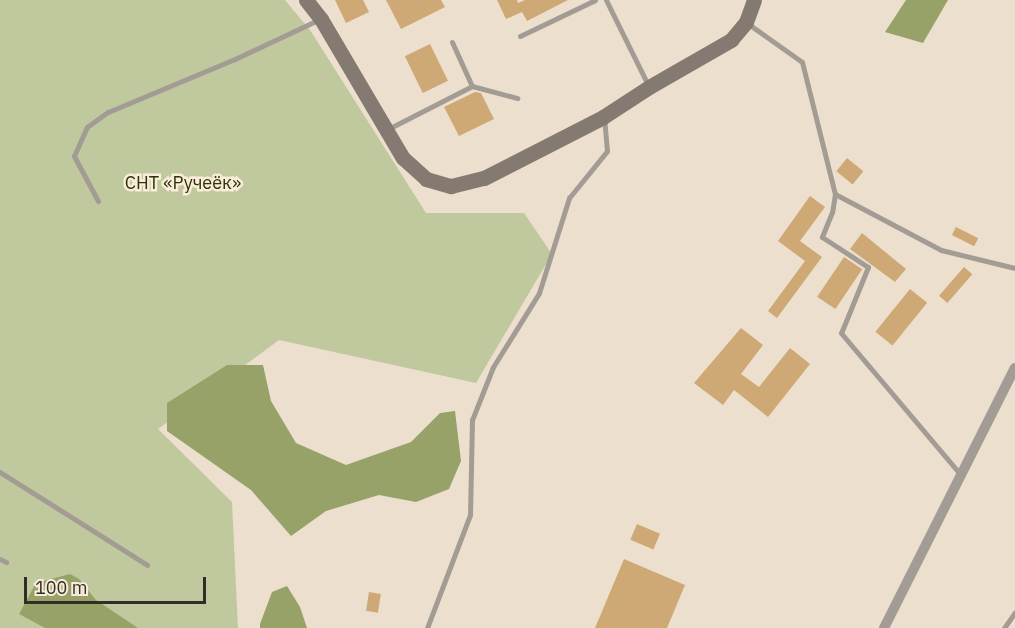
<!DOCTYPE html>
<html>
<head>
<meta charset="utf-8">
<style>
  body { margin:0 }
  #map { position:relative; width:1015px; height:628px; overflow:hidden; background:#ecdfcd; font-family:"IBM Plex Sans",sans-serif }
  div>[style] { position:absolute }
  .green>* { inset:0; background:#c0c99e }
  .forest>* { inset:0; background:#97a268 }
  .building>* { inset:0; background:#cea975; transform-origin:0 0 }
  .lane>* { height:5px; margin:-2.5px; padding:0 2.5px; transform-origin:2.5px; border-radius:2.5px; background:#a39c95 }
  .street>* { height:10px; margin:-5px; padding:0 5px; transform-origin:5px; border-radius:5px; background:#a39c95 }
  .secondary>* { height:15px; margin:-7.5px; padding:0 7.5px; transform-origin:7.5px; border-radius:7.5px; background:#857a71 }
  span { translate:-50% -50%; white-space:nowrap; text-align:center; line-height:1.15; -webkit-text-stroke:5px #f9ecda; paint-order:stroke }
  .park-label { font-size:18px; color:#2d3304 }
  .scale { position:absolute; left:24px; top:577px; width:182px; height:27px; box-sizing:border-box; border:3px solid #322d26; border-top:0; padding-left:8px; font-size:18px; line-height:21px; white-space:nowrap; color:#322d26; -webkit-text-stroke:4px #f9ecda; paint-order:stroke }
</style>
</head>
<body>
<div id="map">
  <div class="green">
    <i style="clip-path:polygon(0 0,285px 0,310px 30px,426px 213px,524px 213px,552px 254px,476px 383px,279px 340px,158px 429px,232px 502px,238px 628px,0 628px)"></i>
  </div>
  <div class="forest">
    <i style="clip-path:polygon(906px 0,948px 0,923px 43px,885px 32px)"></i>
    <i style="clip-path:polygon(227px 365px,263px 365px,271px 401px,296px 443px,346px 465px,411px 442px,440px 413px,455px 411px,461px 461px,449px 489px,416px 502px,379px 495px,326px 511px,291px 536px,251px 490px,167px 431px,167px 403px)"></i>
    <i style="clip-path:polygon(70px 574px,79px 579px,96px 600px,138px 628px,45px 628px,19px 614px,36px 583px)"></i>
    <i style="clip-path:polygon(287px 586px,300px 607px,307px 628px,260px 628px,260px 624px,272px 592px)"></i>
  </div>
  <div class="building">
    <i style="clip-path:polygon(335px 0,363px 0,369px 12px,346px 23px)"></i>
    <i style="clip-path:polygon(386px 0,441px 0,445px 7px,401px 29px)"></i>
    <i style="clip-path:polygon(497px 0,517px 0,518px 3px,525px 0,568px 0,527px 21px,522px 12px,506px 19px)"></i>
    <i style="left:430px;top:44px;width:41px;height:28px;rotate:64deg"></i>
    <i style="clip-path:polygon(475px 92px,481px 93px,494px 119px,459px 136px,444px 107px)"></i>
    <i style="left:847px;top:158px;width:21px;height:17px;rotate:39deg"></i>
    <i style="clip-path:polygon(810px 196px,825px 207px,800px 241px,822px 257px,777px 318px,768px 311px,805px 261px,778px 241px)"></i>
    <i style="left:956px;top:227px;width:25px;height:9px;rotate:27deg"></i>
    <i style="clip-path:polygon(862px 233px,906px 269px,895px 282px,850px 249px)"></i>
    <i style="left:844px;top:257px;width:22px;height:48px;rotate:34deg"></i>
    <i style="left:964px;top:267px;width:11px;height:38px;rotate:41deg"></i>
    <i style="left:910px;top:289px;width:22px;height:55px;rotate:39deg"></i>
    <i style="clip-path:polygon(741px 328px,763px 345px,741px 374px,759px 387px,790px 348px,810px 364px,768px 417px,734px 390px,723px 405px,694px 383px)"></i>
    <i style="left:637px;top:524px;width:25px;height:17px;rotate:23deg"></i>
    <i style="clip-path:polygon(624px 559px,685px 585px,667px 628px,595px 628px)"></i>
    <i style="left:369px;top:592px;width:12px;height:19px;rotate:9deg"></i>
  </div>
  <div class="lane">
    <i style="left:606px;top:0;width:95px;rotate:63.7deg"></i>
    <i style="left:747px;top:23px;width:67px;rotate:35.3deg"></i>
    <i style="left:802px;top:62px;width:136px;rotate:76deg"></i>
    <i style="left:835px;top:194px;width:18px;rotate:99deg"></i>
    <i style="left:832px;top:212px;width:27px;rotate:112deg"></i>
    <i style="left:822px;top:237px;width:55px;rotate:33.1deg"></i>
    <i style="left:868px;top:267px;width:71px;rotate:112.2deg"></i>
    <i style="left:841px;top:333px;width:185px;rotate:49.8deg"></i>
    <i style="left:520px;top:36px;width:83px;rotate:-25.6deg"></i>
    <i style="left:452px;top:42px;width:48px;rotate:65.6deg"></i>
    <i style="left:388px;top:129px;width:94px;rotate:-27.1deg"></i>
    <i style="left:472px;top:86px;width:47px;rotate:14.9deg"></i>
    <i style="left:835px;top:194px;width:120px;rotate:27.8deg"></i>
    <i style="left:941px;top:250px;width:76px;rotate:13.7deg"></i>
    <i style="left:98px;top:201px;width:51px;rotate:-118.1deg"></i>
    <i style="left:74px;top:156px;width:32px;rotate:-66deg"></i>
    <i style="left:87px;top:127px;width:26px;rotate:-36deg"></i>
    <i style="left:108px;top:112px;width:138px;rotate:-22.7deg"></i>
    <i style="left:235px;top:59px;width:94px;rotate:-25.2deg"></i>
    <i style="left:0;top:472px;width:174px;rotate:32.3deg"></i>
    <i style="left:0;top:559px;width:7px;rotate:27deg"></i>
    <i style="left:427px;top:628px;width:121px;rotate:-69.2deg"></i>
    <i style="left:470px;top:515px;width:95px;rotate:-88.8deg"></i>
    <i style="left:472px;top:420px;width:57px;rotate:-68.4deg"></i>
    <i style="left:493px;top:367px;width:87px;rotate:-58.1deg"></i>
    <i style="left:539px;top:293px;width:100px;rotate:-72.5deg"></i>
    <i style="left:569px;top:198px;width:60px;rotate:-51deg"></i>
    <i style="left:607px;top:151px;width:33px;rotate:-95deg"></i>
    <i style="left:1004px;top:628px;width:19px;rotate:-55deg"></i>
  </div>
  <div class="street">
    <i style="left:884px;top:628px;width:291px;rotate:-63.3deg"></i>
  </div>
  <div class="secondary">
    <i style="left:306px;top:0;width:24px;rotate:52deg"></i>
    <i style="left:321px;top:19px;width:161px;rotate:59.5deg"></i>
    <i style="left:403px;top:158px;width:31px;rotate:42deg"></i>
    <i style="left:426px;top:179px;width:26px;rotate:16deg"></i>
    <i style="left:451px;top:186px;width:34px;rotate:-14deg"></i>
    <i style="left:484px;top:178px;width:134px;rotate:-27.1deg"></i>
    <i style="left:603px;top:117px;width:55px;rotate:-33.1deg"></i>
    <i style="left:649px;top:87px;width:95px;rotate:-29.8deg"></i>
    <i style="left:731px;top:40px;width:23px;rotate:-50deg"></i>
    <i style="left:746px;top:22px;width:23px;rotate:-70deg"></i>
  </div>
  <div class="park-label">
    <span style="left:183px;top:183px">СНТ «Ручеёк»</span>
  </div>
  <div class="scale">100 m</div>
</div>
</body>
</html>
